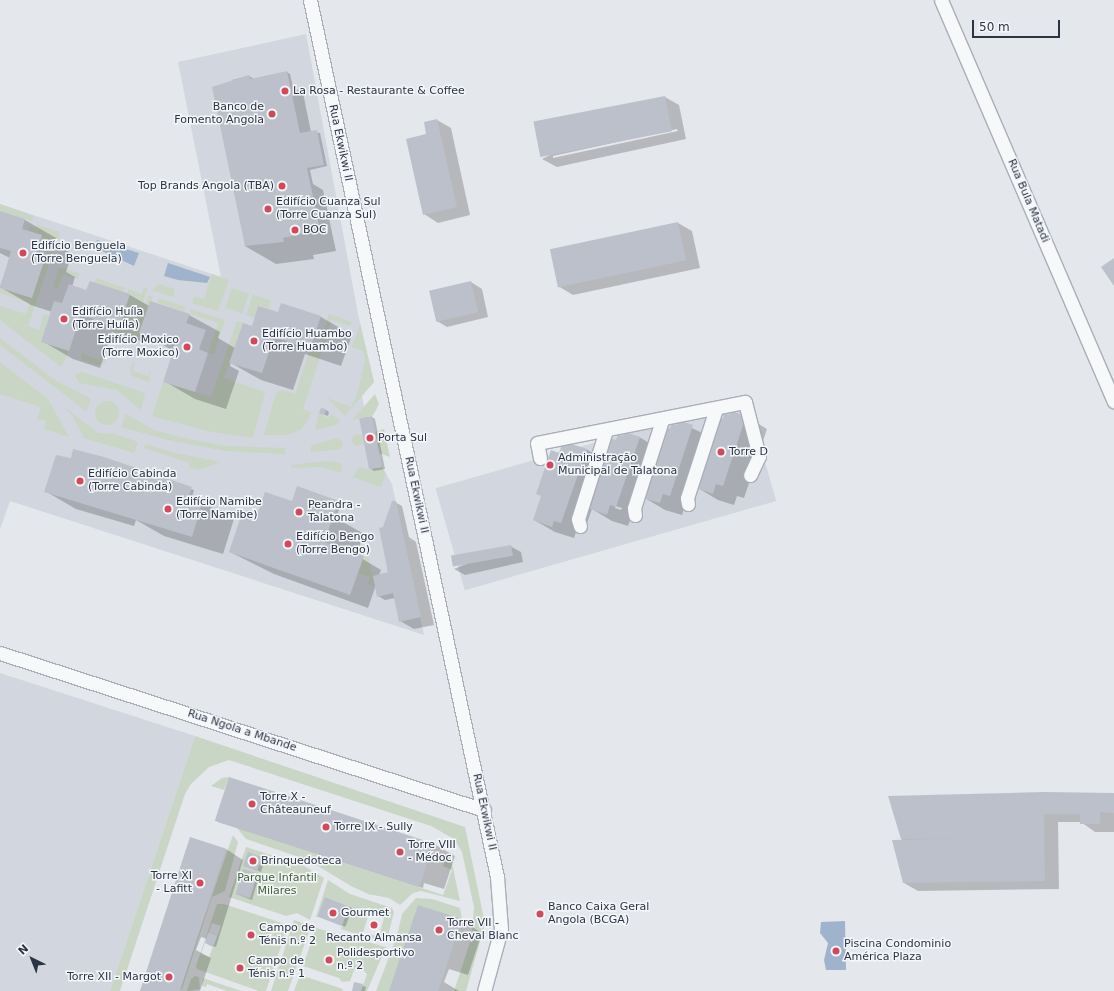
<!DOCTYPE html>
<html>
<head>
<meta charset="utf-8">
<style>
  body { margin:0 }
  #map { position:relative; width:1114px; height:991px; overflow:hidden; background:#e4e7ec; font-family:"DejaVu Sans",sans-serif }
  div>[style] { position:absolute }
  .built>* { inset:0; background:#d2d6de; transform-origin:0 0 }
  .green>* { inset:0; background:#c9d6c5; transform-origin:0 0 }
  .round { border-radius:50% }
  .water>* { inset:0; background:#9fb4cc }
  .shadow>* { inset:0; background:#0003; transform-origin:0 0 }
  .building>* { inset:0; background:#bbc0ca; transform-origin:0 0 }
  .roads { filter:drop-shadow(1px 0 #a9aeb7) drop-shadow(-1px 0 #a9aeb7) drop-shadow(0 1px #a9aeb7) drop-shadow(0 -1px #a9aeb7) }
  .minor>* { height:13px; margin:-6.5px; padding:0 6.5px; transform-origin:6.5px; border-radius:6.5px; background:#f7f8fa }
  .dots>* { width:11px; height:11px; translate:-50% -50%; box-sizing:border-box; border:2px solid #f4f6f9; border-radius:50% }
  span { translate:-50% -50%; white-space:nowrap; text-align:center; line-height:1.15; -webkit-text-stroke:3px #f4f6f9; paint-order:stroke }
  .poi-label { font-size:11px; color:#2b3445 }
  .left { translate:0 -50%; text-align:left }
  .right { translate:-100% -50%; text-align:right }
  .street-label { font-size:11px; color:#2b3445 }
  .park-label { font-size:11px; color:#3f6138 }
  .north { position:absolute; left:12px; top:939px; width:40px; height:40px; -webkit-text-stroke:3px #f4f6f9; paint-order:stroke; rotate:317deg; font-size:11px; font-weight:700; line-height:16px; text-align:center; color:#2b3445 }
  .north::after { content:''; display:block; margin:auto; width:14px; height:18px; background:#2b3445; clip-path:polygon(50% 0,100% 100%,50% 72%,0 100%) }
  .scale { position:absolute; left:972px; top:20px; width:88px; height:18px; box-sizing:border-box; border:2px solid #2b3445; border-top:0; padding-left:5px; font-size:12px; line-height:14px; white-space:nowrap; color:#2b3445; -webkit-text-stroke:3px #f4f6f9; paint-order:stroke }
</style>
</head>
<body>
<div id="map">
  <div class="built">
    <i style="clip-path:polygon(306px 34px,358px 314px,374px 382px,362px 395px,367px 423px,376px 468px,382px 467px,392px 484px,424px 635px,10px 501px,0 529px,0 204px,221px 277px,178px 62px)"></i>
    <i style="left:747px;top:399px;width:106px;height:324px;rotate:74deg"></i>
    <i style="clip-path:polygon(0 673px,195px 736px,110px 991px,0 991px)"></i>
  </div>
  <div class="green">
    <i style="clip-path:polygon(0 204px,34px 216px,32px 221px,0 211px)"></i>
    <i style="clip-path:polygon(37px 225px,60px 232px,57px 244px,29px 231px,30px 226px,36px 228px)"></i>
    <i style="clip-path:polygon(47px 251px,53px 253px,28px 326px,39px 330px,44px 314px,49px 316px,41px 341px,69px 351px,61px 367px,0 320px,0 306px,26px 314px,30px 303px,0 293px,0 288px,31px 298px)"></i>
    <i style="clip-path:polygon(59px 267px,79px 273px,78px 279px,63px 274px,58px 288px,53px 287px)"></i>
    <i style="clip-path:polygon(212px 274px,229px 280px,218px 311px,192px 303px,194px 297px,204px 299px)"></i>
    <i style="clip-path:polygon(96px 278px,125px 288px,123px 292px,95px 283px)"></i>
    <i style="clip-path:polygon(159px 284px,175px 289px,173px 297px,152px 290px)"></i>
    <i style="clip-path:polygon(144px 287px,148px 288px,143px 302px,146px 303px,148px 295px,153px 297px,139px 333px,149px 337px,142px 340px,128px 337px,126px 341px,116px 338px,108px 323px,119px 327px,130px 295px,127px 293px,128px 289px,142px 294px)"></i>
    <i style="left:232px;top:288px;width:18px;height:21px;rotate:19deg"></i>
    <i style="clip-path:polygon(253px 294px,271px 301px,268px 309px,258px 306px,254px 318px,246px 315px)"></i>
    <i style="left:159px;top:298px;width:28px;height:5px;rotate:18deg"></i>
    <i style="clip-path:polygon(191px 309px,225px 320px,214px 354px,208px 353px,218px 323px,190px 314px)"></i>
    <i style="clip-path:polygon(329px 314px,352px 322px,350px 326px,332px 320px,303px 409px,311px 412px,308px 420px,300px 430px,287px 435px,264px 435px,276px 393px,282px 390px,295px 394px,310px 349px,317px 350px)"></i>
    <i style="clip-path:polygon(237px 321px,243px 323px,224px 378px,265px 392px,253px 438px,207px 431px,152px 416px,163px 382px,211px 397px)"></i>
    <i style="clip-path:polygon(360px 324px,374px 382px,345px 416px,327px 398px,351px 407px,357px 395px,365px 361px,363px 351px,352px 347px)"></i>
    <i style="clip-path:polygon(0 338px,55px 380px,91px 399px,86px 411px,0 345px)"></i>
    <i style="clip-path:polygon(86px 348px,84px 355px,100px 360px,102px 355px,107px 357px,104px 364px,97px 365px,82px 360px,81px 356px)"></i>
    <i style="clip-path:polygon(133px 361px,135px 362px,133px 371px,148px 376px,150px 370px,149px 382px,132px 376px,130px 371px)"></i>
    <i style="clip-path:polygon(0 362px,48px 399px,69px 437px,44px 429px,46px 421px,37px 419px,41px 407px,0 394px)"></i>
    <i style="clip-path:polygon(82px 372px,145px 393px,141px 410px,117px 390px,79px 383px,75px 375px)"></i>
    <i style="clip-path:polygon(375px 394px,379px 404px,375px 412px,372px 416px,352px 420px)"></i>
    <i class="round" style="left:95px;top:401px;width:24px;height:24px"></i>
    <i style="clip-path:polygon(59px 403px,98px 433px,115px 434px,138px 442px,134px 453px,84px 438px,72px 415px)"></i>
    <i style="clip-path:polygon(319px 413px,328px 418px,332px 414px,340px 421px,336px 425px,315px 430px)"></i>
    <i style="clip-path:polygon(126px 414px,154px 430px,188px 439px,225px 446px,285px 448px,285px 454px,225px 451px,168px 440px,121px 427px)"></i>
    <i style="clip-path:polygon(384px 429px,390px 457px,379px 453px,375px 432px)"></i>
    <i class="round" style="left:352px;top:434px;width:12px;height:12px"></i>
    <i style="clip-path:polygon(337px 438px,343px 442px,341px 449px,311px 452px,311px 446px)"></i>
    <i style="clip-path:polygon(145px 444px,171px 452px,220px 462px,199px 470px,189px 468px,190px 463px,144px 448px)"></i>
    <i style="clip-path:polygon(327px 461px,340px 463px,342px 467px,341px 473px,322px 467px,291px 468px,291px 465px)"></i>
    <i style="clip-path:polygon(359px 467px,370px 470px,382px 467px,386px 474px,381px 487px,353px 477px)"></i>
    <i style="clip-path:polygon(364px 556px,369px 558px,374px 586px,368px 584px,370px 577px,358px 573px)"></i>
    <i style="clip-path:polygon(195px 736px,465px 827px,485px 924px,466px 991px,454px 991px,472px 936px,474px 907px,462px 852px,454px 839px,431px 826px,229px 760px,209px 767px,191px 784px,185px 794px,120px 991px,110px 991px)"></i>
    <i style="clip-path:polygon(229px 777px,224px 790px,211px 786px,222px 778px)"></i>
    <i style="clip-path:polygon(237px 828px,443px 895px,452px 870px,443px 866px,445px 858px,451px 859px,460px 901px,421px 891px,413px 893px,400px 905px,389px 898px,368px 894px,351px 886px,308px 860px,246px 839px)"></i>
    <i style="clip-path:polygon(233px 835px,238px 842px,225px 891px,212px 897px,182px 989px,180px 988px)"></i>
    <i style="clip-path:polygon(246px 847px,304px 866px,324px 878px,310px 920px,297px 913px,286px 916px,229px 897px)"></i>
    <i style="clip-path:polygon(328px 880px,350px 894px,392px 908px,394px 912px,387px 940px,368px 937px,369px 934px,379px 937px,384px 918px,369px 913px,362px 936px,341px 929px,349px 906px,325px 897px,318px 917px,316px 917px)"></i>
    <i style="clip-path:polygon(416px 898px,432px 899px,460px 908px,462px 919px,389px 991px,376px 991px,397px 936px,402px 914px)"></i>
    <i style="clip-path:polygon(evenodd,217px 904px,224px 904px,288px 925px,266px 991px,259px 991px,197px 969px,196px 966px,217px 904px,212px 923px,221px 926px,209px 957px,201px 954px,212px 923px)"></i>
    <i style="clip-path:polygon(294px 920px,311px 926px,288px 991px,271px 991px)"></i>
    <i style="clip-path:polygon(316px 928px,386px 947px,367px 991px,361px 991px,367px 974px,364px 971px,355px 968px,350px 981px,342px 982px,339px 978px,303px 966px)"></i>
    <i style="clip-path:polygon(300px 975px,343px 989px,342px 991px,294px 991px)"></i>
    <i style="clip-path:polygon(195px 976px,199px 977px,200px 989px,187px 991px,191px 979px)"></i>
    <i style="clip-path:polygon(203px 978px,241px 991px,227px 991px,207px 984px,206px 987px,202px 986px)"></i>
  </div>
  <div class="water">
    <i style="clip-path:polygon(97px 240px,139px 253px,134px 266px,102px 251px,95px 246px)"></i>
    <i style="clip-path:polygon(168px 263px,210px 277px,207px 283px,178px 280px,164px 276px)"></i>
    <i style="clip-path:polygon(845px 921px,846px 970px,826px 970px,824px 960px,828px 943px,820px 933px,821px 922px)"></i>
  </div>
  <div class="shadow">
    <i style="clip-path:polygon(287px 72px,290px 74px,293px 87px,303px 93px,311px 132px,320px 133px,327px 166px,310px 170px,313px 184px,323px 190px,336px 251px,313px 255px,314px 259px,276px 264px,245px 246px,232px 80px,249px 76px,254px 79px)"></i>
    <i style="clip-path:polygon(evenodd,665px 97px,679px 105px,686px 139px,557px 167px,542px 159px,665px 97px,677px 129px,678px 131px,553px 158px,553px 156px,677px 129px)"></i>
    <i style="clip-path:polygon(437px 120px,451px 128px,470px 215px,438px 223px,424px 214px,428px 135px)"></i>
    <i style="clip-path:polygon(evenodd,0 212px,25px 220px,56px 238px,54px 243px,72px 254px,66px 272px,75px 277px,72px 287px,87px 292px,90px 282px,130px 295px,149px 306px,189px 315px,220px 332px,218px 338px,235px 348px,252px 327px,279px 313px,282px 304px,321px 317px,352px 335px,341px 366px,305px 354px,293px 390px,261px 380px,231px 363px,230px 366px,239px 371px,226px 409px,195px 399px,164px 381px,174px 351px,152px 339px,150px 344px,112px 332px,100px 368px,73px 359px,42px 341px,52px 312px,31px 305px,0 287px,10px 258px,0 253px,0 212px,94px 318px,124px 328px,124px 330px,94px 320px,94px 318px)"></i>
    <i style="clip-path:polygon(678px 223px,692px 231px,700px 268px,573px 295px,558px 286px)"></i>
    <i style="clip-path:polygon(471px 282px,482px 289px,488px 317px,447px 327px,437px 321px)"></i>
    <i style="clip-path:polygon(326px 410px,329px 412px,328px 416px,320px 413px)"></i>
    <i style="clip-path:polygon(evenodd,730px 416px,746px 416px,767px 429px,744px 498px,737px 496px,734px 505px,718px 500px,698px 488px,691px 507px,685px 505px,682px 515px,665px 510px,645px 498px,638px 519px,631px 517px,628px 526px,612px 521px,592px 509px,583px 534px,576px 532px,574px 538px,555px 532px,534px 520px,560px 454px,586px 449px,606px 461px,617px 441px,624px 437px,639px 437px,660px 449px,670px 430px,677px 426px,679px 422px,713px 438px,723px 420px,730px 416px,615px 506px,622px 508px,621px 510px,615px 508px,615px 506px)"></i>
    <i style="clip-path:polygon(372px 417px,375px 419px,385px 469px,374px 471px,371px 469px)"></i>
    <i style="clip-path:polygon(76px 461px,194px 490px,192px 497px,234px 519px,223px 554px,164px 536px,136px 520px,134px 526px,76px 509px,45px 491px)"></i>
    <i style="clip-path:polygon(292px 502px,341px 504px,336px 518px,364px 534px,356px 555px,381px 570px,379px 575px,388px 573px,384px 527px,395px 502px,402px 506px,409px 537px,416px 542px,434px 625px,414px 629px,400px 621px,395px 598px,385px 600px,378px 596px,376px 585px,368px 608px,274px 574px,230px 552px,260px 521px)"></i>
    <i style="clip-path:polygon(510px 546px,521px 552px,523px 562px,465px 575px,454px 569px)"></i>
    <i style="clip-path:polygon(229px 778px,434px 844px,455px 856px,444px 889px,424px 883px,423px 888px,218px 822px)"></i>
    <i style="clip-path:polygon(1114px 794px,1114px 832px,1095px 832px,1081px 822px,1058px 822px,1059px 889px,918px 891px,904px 883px,902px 840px,889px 797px)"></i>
    <i style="clip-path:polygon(226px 849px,243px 860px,216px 947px,209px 945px,207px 939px,201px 937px,196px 950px,211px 958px,200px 991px,140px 991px)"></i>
    <i style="clip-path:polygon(262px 858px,265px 859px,261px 872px,248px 867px)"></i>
    <i style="clip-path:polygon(256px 874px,259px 876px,252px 900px,236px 894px)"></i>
    <i style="left:325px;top:898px;width:29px;height:20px;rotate:20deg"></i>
    <i style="clip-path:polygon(461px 920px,482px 933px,468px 975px,449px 969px,444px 982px,459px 991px,390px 991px)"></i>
    <i style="clip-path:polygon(355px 983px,366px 987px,365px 991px,353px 991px)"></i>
  </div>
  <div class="building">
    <i style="clip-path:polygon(287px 71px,300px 133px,317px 130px,324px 165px,307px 168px,320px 230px,283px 238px,284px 242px,245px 246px,212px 87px,249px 75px,250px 79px)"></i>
    <i style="left:665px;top:96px;width:36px;height:134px;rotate:79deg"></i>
    <i style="clip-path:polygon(437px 119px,457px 207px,423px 215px,406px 139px,426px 134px,424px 122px)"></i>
    <i style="clip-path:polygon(0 211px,25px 219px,22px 229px,42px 235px,35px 255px,45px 258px,32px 298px,0 288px,11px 251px,0 248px)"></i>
    <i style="left:678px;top:222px;width:39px;height:131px;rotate:78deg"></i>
    <i style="clip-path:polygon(1114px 258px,1114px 286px,1101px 267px)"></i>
    <i style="clip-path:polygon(90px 281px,130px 294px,119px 327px,81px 315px,69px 351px,41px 342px,54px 301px,62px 303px,69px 284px,86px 290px)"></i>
    <i style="left:471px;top:281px;width:32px;height:43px;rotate:77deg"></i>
    <i style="clip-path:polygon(150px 301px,190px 314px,186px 323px,206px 330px,199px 349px,208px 353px,195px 392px,163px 382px,175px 345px,139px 333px)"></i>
    <i style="clip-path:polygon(281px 303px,321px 316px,310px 349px,274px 337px,262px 373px,229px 363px,243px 323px,252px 326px,258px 306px,278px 312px)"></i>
    <i style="clip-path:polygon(321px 408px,326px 409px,325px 415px,319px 413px)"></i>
    <i style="clip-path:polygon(731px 411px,746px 416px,723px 486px,716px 484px,713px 494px,696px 488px,719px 418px,723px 419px,724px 413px,729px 415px)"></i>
    <i style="left:372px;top:416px;width:52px;height:13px;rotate:79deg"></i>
    <i style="clip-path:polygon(678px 420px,693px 425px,670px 496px,663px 494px,660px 503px,643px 498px,666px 427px,670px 429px,672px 423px,677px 425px)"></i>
    <i style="clip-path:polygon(625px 432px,640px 437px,616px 507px,610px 505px,607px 515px,590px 509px,612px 439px,616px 440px,618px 434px,623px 436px)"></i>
    <i style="clip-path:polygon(563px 441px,587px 449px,561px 523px,554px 521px,552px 527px,533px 520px,541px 496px,536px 494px,551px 450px,559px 453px)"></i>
    <i style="clip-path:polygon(73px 449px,104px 457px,192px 487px,189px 495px,203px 500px,192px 537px,44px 492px,56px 455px,71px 458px)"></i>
    <i style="clip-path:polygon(297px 486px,339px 501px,324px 542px,364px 556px,350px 595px,229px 552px,242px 513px,256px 518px,265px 492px,292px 501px)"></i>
    <i style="clip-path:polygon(392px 501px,396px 501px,421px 617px,399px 622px,393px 593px,377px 597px,373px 576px,388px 572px,379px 528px,383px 527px)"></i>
    <i style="left:511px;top:545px;width:11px;height:61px;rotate:80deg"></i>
    <i style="left:229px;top:777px;width:215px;height:46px;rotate:18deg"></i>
    <i style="clip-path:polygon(1044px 792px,1114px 793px,1114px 813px,1100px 812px,1100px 824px,1080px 824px,1080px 814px,1044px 814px,1045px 881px,903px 883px,892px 840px,971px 838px,901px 839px,888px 796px)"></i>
    <i style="left:190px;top:837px;width:38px;height:162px;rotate:18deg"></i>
    <i style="left:248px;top:852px;width:15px;height:15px;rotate:20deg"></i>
    <i style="left:243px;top:869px;width:15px;height:26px;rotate:16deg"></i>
    <i style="left:325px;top:897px;width:26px;height:21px;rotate:21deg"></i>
    <i style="clip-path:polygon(418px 905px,462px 919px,442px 980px,438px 991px,389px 991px)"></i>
    <i style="clip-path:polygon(208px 933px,217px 936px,213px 947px,205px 943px)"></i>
    <i style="clip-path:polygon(354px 982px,363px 984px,361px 991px,352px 991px)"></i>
  </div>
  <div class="roads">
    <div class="minor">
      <i style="left:310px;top:0;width:897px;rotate:77.96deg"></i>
      <i style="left:497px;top:877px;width:52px;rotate:85.6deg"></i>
      <i style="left:501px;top:929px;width:64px;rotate:105.3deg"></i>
      <i style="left:941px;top:0;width:437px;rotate:66.7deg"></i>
      <i style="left:540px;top:458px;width:15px;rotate:-101deg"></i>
      <i style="left:537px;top:443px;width:212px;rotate:-11.2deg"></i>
      <i style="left:745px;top:402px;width:56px;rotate:75.5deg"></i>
      <i style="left:759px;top:456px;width:21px;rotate:115deg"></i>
      <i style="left:688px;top:504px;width:6px;rotate:-99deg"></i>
      <i style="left:687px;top:498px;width:94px;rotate:-72deg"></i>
      <i style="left:635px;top:515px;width:7px;rotate:-98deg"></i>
      <i style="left:634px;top:508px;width:92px;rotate:-72.3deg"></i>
      <i style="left:580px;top:526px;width:7px;rotate:-106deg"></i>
      <i style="left:578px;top:519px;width:93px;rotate:-72.5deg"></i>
      <i style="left:0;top:653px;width:509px;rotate:17.97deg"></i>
    </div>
  </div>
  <div class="dots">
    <i style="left:285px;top:91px;background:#d1495b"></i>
    <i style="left:272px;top:114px;background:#d1495b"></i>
    <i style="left:282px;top:186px;background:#d1495b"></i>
    <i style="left:268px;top:209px;background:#d1495b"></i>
    <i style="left:295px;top:230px;background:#d1495b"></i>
    <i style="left:23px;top:253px;background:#d1495b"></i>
    <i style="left:64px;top:319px;background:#d1495b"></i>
    <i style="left:254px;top:341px;background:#d1495b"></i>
    <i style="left:187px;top:347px;background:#d1495b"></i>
    <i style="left:370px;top:438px;background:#d1495b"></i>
    <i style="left:721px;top:452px;background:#d1495b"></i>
    <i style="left:550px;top:465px;background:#d1495b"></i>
    <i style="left:80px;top:481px;background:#d1495b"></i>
    <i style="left:168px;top:509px;background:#d1495b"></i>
    <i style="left:299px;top:512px;background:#d1495b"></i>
    <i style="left:288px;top:544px;background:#d1495b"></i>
    <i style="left:252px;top:804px;background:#d1495b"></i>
    <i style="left:326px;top:827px;background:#d1495b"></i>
    <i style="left:400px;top:852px;background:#d1495b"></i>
    <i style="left:253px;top:861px;background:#d1495b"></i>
    <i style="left:200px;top:883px;background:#d1495b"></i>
    <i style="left:333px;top:913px;background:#d1495b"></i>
    <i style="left:540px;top:914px;background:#d1495b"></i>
    <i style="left:374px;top:925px;background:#d1495b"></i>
    <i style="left:439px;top:930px;background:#d1495b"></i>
    <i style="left:251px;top:935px;background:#d1495b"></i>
    <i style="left:836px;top:951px;background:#d1495b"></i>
    <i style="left:329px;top:960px;background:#d1495b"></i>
    <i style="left:240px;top:968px;background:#d1495b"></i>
    <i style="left:169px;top:977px;background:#d1495b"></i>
  </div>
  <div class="poi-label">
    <span class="left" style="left:293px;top:91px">La Rosa - Restaurante &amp; Coffee</span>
    <span class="right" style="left:264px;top:114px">Banco de<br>Fomento Angola</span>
    <span class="right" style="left:274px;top:186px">Top Brands Angola (TBA)</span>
    <span class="left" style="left:276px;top:209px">Edifício Cuanza Sul<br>(Torre Cuanza Sul)</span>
    <span class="left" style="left:303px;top:230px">BOC</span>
    <span class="left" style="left:31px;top:253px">Edifício Benguela<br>(Torre Benguela)</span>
    <span class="left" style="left:72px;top:319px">Edifício Huíla<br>(Torre Huíla)</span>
    <span class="left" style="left:262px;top:341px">Edifício Huambo<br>(Torre Huambo)</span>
    <span class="right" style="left:179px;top:347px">Edifício Moxico<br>(Torre Moxico)</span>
    <span class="left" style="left:378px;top:438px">Porta Sul</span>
    <span class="left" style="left:729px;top:452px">Torre D</span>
    <span class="left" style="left:558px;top:465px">Administração<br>Municipal de Talatona</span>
    <span class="left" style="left:88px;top:481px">Edifício Cabinda<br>(Torre Cabinda)</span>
    <span class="left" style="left:176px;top:509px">Edifício Namibe<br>(Torre Namibe)</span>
    <span class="left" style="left:308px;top:512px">Peandra -<br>Talatona</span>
    <span class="left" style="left:296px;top:544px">Edifício Bengo<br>(Torre Bengo)</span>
    <span class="left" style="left:260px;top:804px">Torre X -<br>Châteauneuf</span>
    <span class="left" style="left:334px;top:827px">Torre IX - Sully</span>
    <span class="left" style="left:408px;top:852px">Torre VIII<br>- Médoc</span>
    <span class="left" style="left:261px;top:861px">Brinquedoteca</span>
    <span class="right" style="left:192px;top:883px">Torre XI<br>- Lafitt</span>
    <span class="left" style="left:548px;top:914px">Banco Caixa Geral<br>Angola (BCGA)</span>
    <span class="left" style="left:341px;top:913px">Gourmet</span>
    <span class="left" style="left:447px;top:930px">Torre VII -<br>Cheval Blanc</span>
    <span class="left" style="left:259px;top:935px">Campo de<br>Ténis n.º 2</span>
    <span style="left:374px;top:938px">Recanto Almansa</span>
    <span class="left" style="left:844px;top:951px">Piscina Condominio<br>América Plaza</span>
    <span class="left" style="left:337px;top:960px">Polidesportivo<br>n.º 2</span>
    <span class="left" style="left:248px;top:968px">Campo de<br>Ténis n.º 1</span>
    <span class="right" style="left:161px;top:977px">Torre XII - Margot</span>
  </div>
  <div class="street-label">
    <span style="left:340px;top:143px;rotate:78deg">Rua Ekwikwi II</span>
    <span style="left:1028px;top:201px;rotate:67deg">Rua Bula Matadi</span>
    <span style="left:416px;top:495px;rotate:78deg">Rua Ekwikwi II</span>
    <span style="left:242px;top:731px;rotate:18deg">Rua Ngola a Mbande</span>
    <span style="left:484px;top:812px;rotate:78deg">Rua Ekwikwi II</span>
  </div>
  <div class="park-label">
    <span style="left:277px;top:885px">Parque Infantil<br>Milares</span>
  </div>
  <div class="north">N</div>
  <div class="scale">50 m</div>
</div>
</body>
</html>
